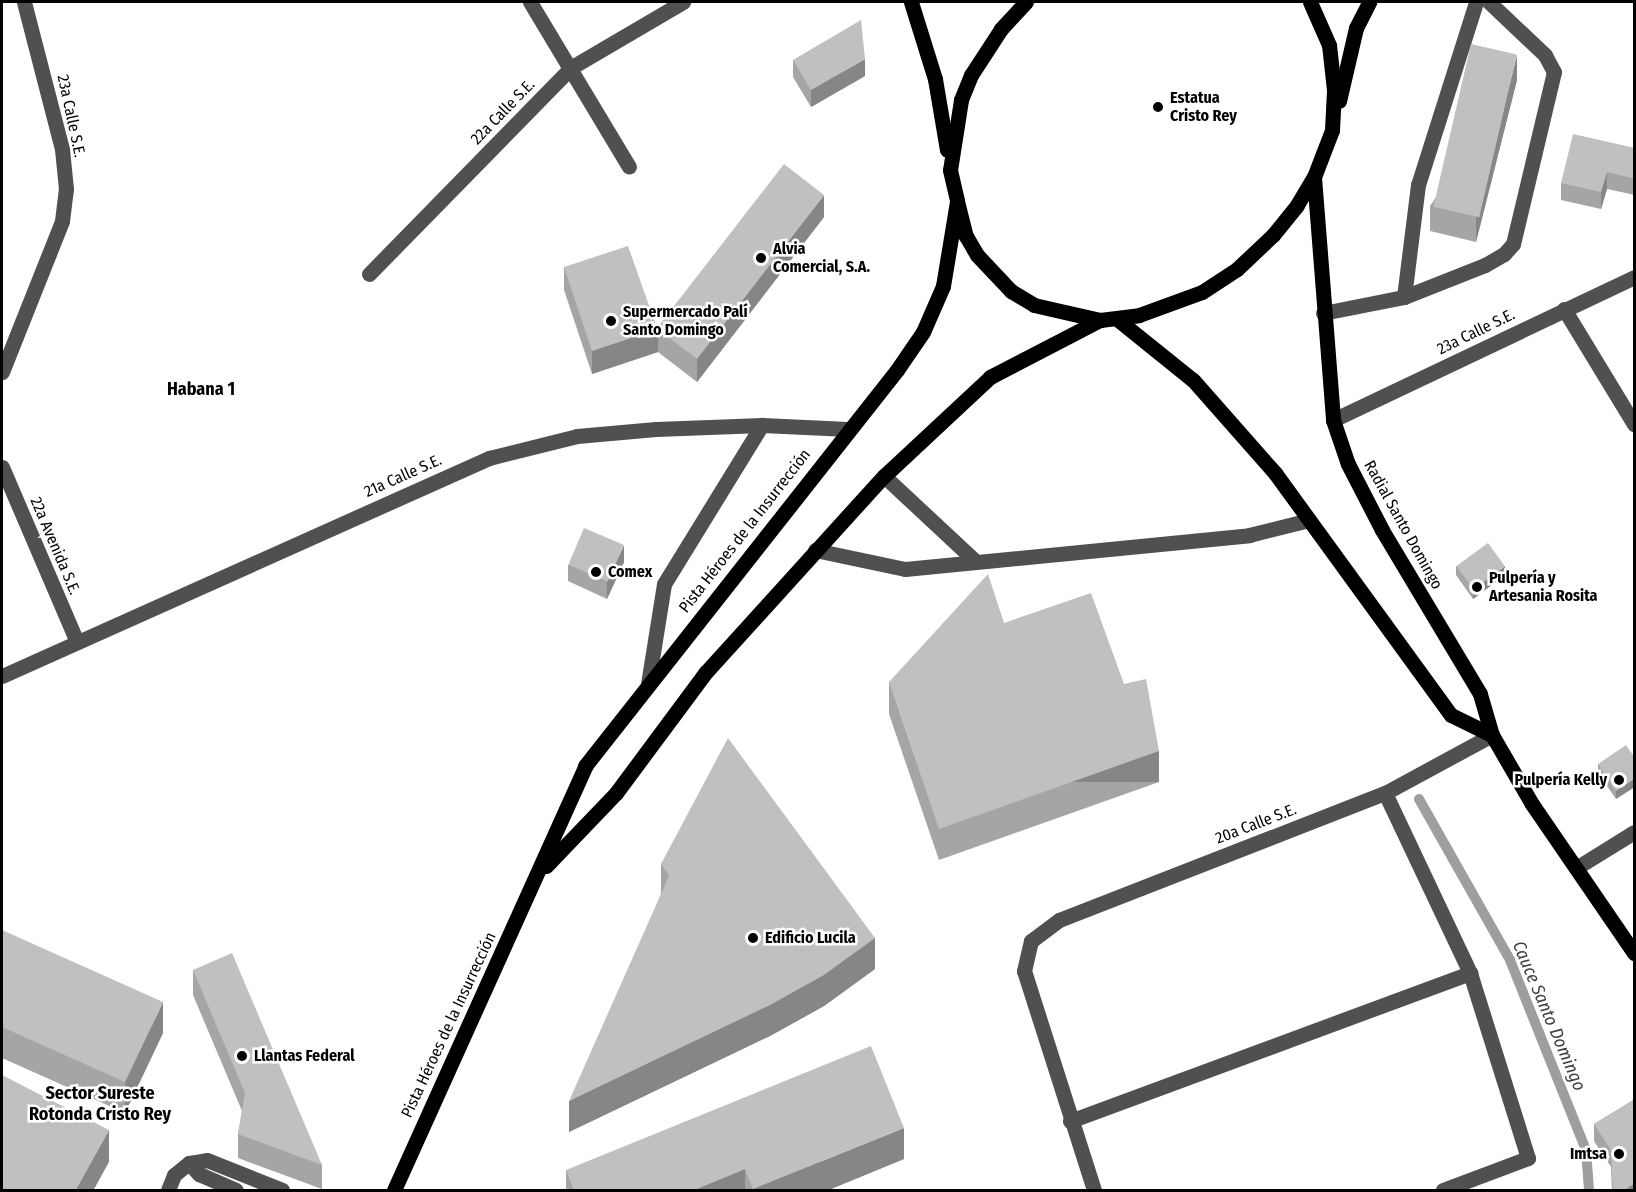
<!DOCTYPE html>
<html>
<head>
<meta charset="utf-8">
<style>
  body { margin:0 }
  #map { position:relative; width:1636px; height:1192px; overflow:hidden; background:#fff; font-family:"Fira Sans Condensed",sans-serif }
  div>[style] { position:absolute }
  .stream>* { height:10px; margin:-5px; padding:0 5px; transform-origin:5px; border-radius:5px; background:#9e9e9e }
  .minor>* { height:15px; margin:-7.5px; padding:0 7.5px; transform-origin:7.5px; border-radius:7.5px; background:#505050 }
  .major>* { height:15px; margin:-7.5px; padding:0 7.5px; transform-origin:7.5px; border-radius:7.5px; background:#000 }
  .wall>* { inset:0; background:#a5a5a5 }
  .shaded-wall>* { inset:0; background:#868686; transform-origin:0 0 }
  .building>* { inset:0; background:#c0c0c0; transform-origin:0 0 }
  .dots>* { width:16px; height:16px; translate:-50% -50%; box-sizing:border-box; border:3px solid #fff; border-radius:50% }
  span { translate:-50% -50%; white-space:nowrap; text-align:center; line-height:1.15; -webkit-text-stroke:5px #fff; paint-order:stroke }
  .poi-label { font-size:16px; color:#000; font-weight:700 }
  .left { translate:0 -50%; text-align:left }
  .right { translate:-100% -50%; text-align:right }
  .street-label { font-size:16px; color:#000 }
  .neighbourhood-label { font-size:18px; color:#000; font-weight:700 }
  .water-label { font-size:18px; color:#3f3f3f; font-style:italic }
  .frame { position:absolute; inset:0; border:3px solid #000; pointer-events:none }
</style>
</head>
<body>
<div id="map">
  <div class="stream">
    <i style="left:1419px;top:799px;width:185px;rotate:60.5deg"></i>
    <i style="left:1510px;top:960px;width:205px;rotate:68.2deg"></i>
    <i style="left:1586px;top:1150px;width:40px;rotate:85.7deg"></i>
  </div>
  <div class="minor">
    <i style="left:530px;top:2px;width:192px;rotate:59deg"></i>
    <i style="left:369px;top:274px;width:290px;rotate:-45.6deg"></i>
    <i style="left:572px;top:67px;width:129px;rotate:-30.4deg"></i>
    <i style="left:1404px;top:297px;width:113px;rotate:-82.9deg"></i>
    <i style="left:1418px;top:185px;width:192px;rotate:-72.4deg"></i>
    <i style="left:1564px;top:309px;width:135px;rotate:58.7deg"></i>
    <i style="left:1323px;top:313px;width:83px;rotate:-11.2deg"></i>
    <i style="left:1404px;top:297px;width:87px;rotate:-21.6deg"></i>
    <i style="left:1485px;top:265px;width:22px;rotate:-30deg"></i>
    <i style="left:1504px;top:254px;width:13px;rotate:-48deg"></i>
    <i style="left:1513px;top:244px;width:177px;rotate:-76.6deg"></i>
    <i style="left:1554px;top:72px;width:19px;rotate:-118deg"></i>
    <i style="left:1545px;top:55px;width:77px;rotate:-136.6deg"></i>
    <i style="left:2px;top:372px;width:162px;rotate:-68.3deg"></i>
    <i style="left:62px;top:221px;width:32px;rotate:-83deg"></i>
    <i style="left:66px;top:189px;width:40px;rotate:-95.7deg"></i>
    <i style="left:62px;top:149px;width:152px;rotate:-104.5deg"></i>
    <i style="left:1333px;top:420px;width:333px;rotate:-25.4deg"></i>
    <i style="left:2px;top:467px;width:188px;rotate:66.8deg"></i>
    <i style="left:884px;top:476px;width:125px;rotate:43deg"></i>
    <i style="left:815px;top:550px;width:92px;rotate:11.9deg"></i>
    <i style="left:905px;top:569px;width:346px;rotate:-5.6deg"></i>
    <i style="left:1249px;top:535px;width:62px;rotate:-14deg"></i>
    <i style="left:2px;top:676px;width:534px;rotate:-24.12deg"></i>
    <i style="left:489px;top:458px;width:91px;rotate:-14deg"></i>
    <i style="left:577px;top:436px;width:79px;rotate:-5.1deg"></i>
    <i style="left:656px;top:429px;width:106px;rotate:-2.2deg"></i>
    <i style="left:762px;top:425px;width:86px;rotate:2.7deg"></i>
    <i style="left:648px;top:684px;width:101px;rotate:-80.9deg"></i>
    <i style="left:664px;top:584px;width:187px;rotate:-58.4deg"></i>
    <i style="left:1385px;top:793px;width:199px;rotate:64.7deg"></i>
    <i style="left:1470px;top:973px;width:194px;rotate:72.6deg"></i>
    <i style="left:1528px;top:1158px;width:91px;rotate:159.4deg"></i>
    <i style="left:1576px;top:868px;width:68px;rotate:-31.8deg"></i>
    <i style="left:1070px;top:1121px;width:427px;rotate:-20.3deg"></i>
    <i style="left:189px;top:1163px;width:15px;rotate:48deg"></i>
    <i style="left:199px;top:1174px;width:40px;rotate:23.4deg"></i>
    <i style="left:168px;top:1190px;width:16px;rotate:-68deg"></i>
    <i style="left:174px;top:1175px;width:19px;rotate:-39deg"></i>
    <i style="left:189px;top:1163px;width:18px;rotate:-9deg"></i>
    <i style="left:207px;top:1160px;width:81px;rotate:21.8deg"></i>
    <i style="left:1094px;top:1190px;width:230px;rotate:-107.7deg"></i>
    <i style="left:1024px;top:971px;width:31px;rotate:-77deg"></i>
    <i style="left:1031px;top:941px;width:35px;rotate:-37deg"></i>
    <i style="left:1059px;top:920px;width:350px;rotate:-21.3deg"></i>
    <i style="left:1385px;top:793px;width:122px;rotate:-28.5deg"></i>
  </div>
  <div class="major">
    <i style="left:911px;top:2px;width:81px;rotate:72.7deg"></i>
    <i style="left:935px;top:79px;width:72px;rotate:80.4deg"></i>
    <i style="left:1026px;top:2px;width:37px;rotate:133deg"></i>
    <i style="left:1001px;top:29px;width:55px;rotate:123.1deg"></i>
    <i style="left:971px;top:75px;width:27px;rotate:112deg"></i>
    <i style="left:961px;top:100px;width:71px;rotate:98.9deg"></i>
    <i style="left:950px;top:170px;width:32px;rotate:77deg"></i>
    <i style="left:957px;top:201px;width:36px;rotate:76deg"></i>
    <i style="left:966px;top:236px;width:22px;rotate:60deg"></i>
    <i style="left:977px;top:255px;width:50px;rotate:46.6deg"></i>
    <i style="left:1011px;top:291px;width:27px;rotate:31deg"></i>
    <i style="left:1034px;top:305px;width:68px;rotate:12.8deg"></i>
    <i style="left:1100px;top:320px;width:39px;rotate:-7deg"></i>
    <i style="left:1139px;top:315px;width:67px;rotate:-20.1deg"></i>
    <i style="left:1202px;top:292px;width:42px;rotate:-33.3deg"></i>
    <i style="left:1237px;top:269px;width:50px;rotate:-43.4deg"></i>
    <i style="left:1273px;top:235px;width:38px;rotate:-51deg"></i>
    <i style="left:1297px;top:205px;width:33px;rotate:-59deg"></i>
    <i style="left:1314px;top:177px;width:50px;rotate:-69deg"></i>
    <i style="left:1332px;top:130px;width:40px;rotate:-87.1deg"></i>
    <i style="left:1334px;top:90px;width:45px;rotate:-96.3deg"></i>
    <i style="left:1329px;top:45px;width:47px;rotate:-113.8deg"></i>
    <i style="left:1339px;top:101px;width:75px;rotate:-76.9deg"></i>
    <i style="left:1356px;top:28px;width:29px;rotate:-63deg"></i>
    <i style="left:1314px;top:177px;width:244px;rotate:85.5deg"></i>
    <i style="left:1333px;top:420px;width:46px;rotate:71.2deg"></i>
    <i style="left:1348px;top:464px;width:74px;rotate:62.7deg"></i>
    <i style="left:1382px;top:530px;width:191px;rotate:59.1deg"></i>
    <i style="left:1480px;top:694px;width:43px;rotate:73.7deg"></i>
    <i style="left:1492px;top:735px;width:80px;rotate:59.9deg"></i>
    <i style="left:1532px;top:804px;width:181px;rotate:55.6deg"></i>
    <i style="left:1117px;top:319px;width:97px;rotate:38.8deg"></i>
    <i style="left:1193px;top:380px;width:124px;rotate:48.6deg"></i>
    <i style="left:1275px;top:473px;width:299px;rotate:54deg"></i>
    <i style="left:1451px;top:715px;width:46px;rotate:26deg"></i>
    <i style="left:546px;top:866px;width:101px;rotate:-46.2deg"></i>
    <i style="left:616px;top:793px;width:151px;rotate:-53.4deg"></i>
    <i style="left:706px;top:672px;width:265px;rotate:-47.8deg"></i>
    <i style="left:884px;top:476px;width:145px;rotate:-43deg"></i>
    <i style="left:990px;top:377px;width:124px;rotate:-27.4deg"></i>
    <i style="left:394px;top:1190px;width:465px;rotate:-65.7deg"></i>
    <i style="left:585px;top:766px;width:504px;rotate:-51.77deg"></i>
    <i style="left:897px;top:370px;width:46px;rotate:-55.6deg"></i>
    <i style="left:923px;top:332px;width:50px;rotate:-66.5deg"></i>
    <i style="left:943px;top:286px;width:86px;rotate:-80.6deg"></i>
  </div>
  <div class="wall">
    <i style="clip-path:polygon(793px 60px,865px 76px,811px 107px,793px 77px)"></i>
    <i style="clip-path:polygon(1517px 80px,1476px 242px,1430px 231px,1430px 206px)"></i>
    <i style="clip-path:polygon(1635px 148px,1635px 195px,1607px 189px,1601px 209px,1561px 200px,1561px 183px)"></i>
    <i style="clip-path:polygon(824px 217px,697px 382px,658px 352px,592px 374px,564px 290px,564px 267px,657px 328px)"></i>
    <i style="clip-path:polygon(624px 562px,607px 599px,568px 581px,568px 565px)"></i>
    <i style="clip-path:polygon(1456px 566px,1505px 575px,1473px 599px,1456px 575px)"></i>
    <i style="clip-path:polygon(1004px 623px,1159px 782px,939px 860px,889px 714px,889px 682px)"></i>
    <i style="clip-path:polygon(1635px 758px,1616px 799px,1598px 773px,1598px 764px)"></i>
    <i style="clip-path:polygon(661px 864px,875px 969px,824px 1006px,770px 1036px,569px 1132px,661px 894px)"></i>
    <i style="clip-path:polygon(2px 930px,163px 1033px,125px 1113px,2px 1058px)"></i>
    <i style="clip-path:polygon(193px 970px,322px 1165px,322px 1189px,238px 1158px,238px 1134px,242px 1111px,193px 995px)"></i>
    <i style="clip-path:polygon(1635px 1099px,1635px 1191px,1612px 1191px,1611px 1167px,1594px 1141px,1594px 1124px)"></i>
    <i style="clip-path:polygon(904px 1159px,826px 1191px,566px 1191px,566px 1170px)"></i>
  </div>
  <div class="shaded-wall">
    <i style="clip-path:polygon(1517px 55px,1517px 80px,1476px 242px,1476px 218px)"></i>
    <i style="clip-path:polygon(865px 59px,865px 76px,811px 107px,811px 90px)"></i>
    <i style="clip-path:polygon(1607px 172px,1607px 189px,1601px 209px,1601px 192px)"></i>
    <i style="clip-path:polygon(824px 195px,824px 217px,697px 382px,697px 359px)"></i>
    <i style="clip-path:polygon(658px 329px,658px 352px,592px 374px,592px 351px)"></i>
    <i style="clip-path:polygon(624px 545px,624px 562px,607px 599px,607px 582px)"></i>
    <i style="clip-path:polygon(1505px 566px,1505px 575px,1473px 599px,1473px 590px)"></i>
    <i style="left:1159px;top:751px;width:31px;height:233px;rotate:90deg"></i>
    <i style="clip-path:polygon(1635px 778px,1635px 787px,1616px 799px,1616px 791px)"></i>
    <i style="clip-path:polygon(875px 938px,875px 969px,824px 1006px,770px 1036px,569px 1132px,569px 1101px)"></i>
    <i style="clip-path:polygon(163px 1002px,163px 1033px,125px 1113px,125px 1082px)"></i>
    <i style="clip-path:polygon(904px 1128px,904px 1159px,826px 1191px,753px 1191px,753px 1189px)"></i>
    <i style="clip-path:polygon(109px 1130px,109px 1162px,93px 1191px,75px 1191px)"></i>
    <i style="clip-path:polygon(745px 1169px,745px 1191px,692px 1191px)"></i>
    <i style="clip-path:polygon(1635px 1183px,1635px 1191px,1623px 1191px)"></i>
  </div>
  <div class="building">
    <i style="clip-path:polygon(861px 20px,865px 59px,811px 90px,793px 60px)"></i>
    <i style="left:1471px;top:44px;width:47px;height:167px;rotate:13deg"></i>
    <i style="clip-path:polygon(1573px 134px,1635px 148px,1635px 179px,1607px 172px,1601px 192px,1561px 183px)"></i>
    <i style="clip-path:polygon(784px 164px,824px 195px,697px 359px,658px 329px,592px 351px,564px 267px,628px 246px,657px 328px)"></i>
    <i style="left:584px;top:528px;width:43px;height:40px;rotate:23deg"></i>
    <i style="left:1488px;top:543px;width:29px;height:39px;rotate:54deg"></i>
    <i style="clip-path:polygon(988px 574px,1004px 623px,1091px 593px,1124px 684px,1146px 679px,1159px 751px,939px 829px,889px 682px)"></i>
    <i style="clip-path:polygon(728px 738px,875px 938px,824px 975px,770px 1005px,569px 1101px,669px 876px,661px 864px)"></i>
    <i style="clip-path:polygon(1626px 745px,1635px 758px,1635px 778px,1616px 791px,1598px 764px)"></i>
    <i style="clip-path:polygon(2px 930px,163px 1002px,125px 1082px,2px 1027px)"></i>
    <i style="clip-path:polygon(232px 953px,322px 1165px,238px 1134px,245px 1093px,193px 970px)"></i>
    <i style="clip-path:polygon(871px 1046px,904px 1128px,753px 1189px,745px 1169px,692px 1191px,574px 1191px,566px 1170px)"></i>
    <i style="clip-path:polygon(2px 1075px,109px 1130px,75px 1191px,2px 1191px)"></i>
    <i style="clip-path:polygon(1635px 1099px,1635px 1183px,1623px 1191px,1613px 1191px,1611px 1150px,1594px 1124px)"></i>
  </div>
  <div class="dots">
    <i style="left:1158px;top:107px;background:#000"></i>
    <i style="left:761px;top:258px;background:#000"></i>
    <i style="left:611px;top:321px;background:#000"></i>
    <i style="left:596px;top:572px;background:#000"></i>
    <i style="left:1477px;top:587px;background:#000"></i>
    <i style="left:1619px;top:780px;background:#000"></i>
    <i style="left:753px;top:938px;background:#000"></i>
    <i style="left:242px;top:1056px;background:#000"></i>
    <i style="left:1619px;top:1154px;background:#000"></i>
  </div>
  <div class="poi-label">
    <span class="left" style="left:1170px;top:107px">Estatua<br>Cristo Rey</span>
    <span class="left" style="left:773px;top:258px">Alvia<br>Comercial, S.A.</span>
    <span class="left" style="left:623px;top:321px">Supermercado Palí<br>Santo Domingo</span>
    <span class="left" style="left:608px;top:572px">Comex</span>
    <span class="left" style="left:1489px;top:587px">Pulpería y<br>Artesania Rosita</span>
    <span class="right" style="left:1607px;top:780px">Pulpería Kelly</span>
    <span class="left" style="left:765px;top:938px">Edificio Lucila</span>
    <span class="left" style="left:254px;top:1056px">Llantas Federal</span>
    <span class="right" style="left:1607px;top:1154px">Imtsa</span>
  </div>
  <div class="street-label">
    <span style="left:503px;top:112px;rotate:-46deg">22a Calle S.E.</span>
    <span style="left:71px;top:116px;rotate:78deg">23a Calle S.E.</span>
    <span style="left:1476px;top:332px;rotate:-26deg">23a Calle S.E.</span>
    <span style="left:403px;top:476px;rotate:-24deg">21a Calle S.E.</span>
    <span style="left:1403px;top:525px;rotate:61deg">Radial Santo Domingo</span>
    <span style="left:745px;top:531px;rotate:-52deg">Pista Héroes de la Insurrección</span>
    <span style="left:55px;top:546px;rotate:67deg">22a Avenida S.E.</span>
    <span style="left:1256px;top:824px;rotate:-21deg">20a Calle S.E.</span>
    <span style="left:449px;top:1025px;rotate:-65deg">Pista Héroes de la Insurrección</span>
  </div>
  <div class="neighbourhood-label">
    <span style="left:201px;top:389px">Habana 1</span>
    <span style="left:100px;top:1104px">Sector Sureste<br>Rotonda Cristo Rey</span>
  </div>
  <div class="water-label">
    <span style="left:1549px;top:1016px;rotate:67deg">Cauce Santo Domingo</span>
  </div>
  <div class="frame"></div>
</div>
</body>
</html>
